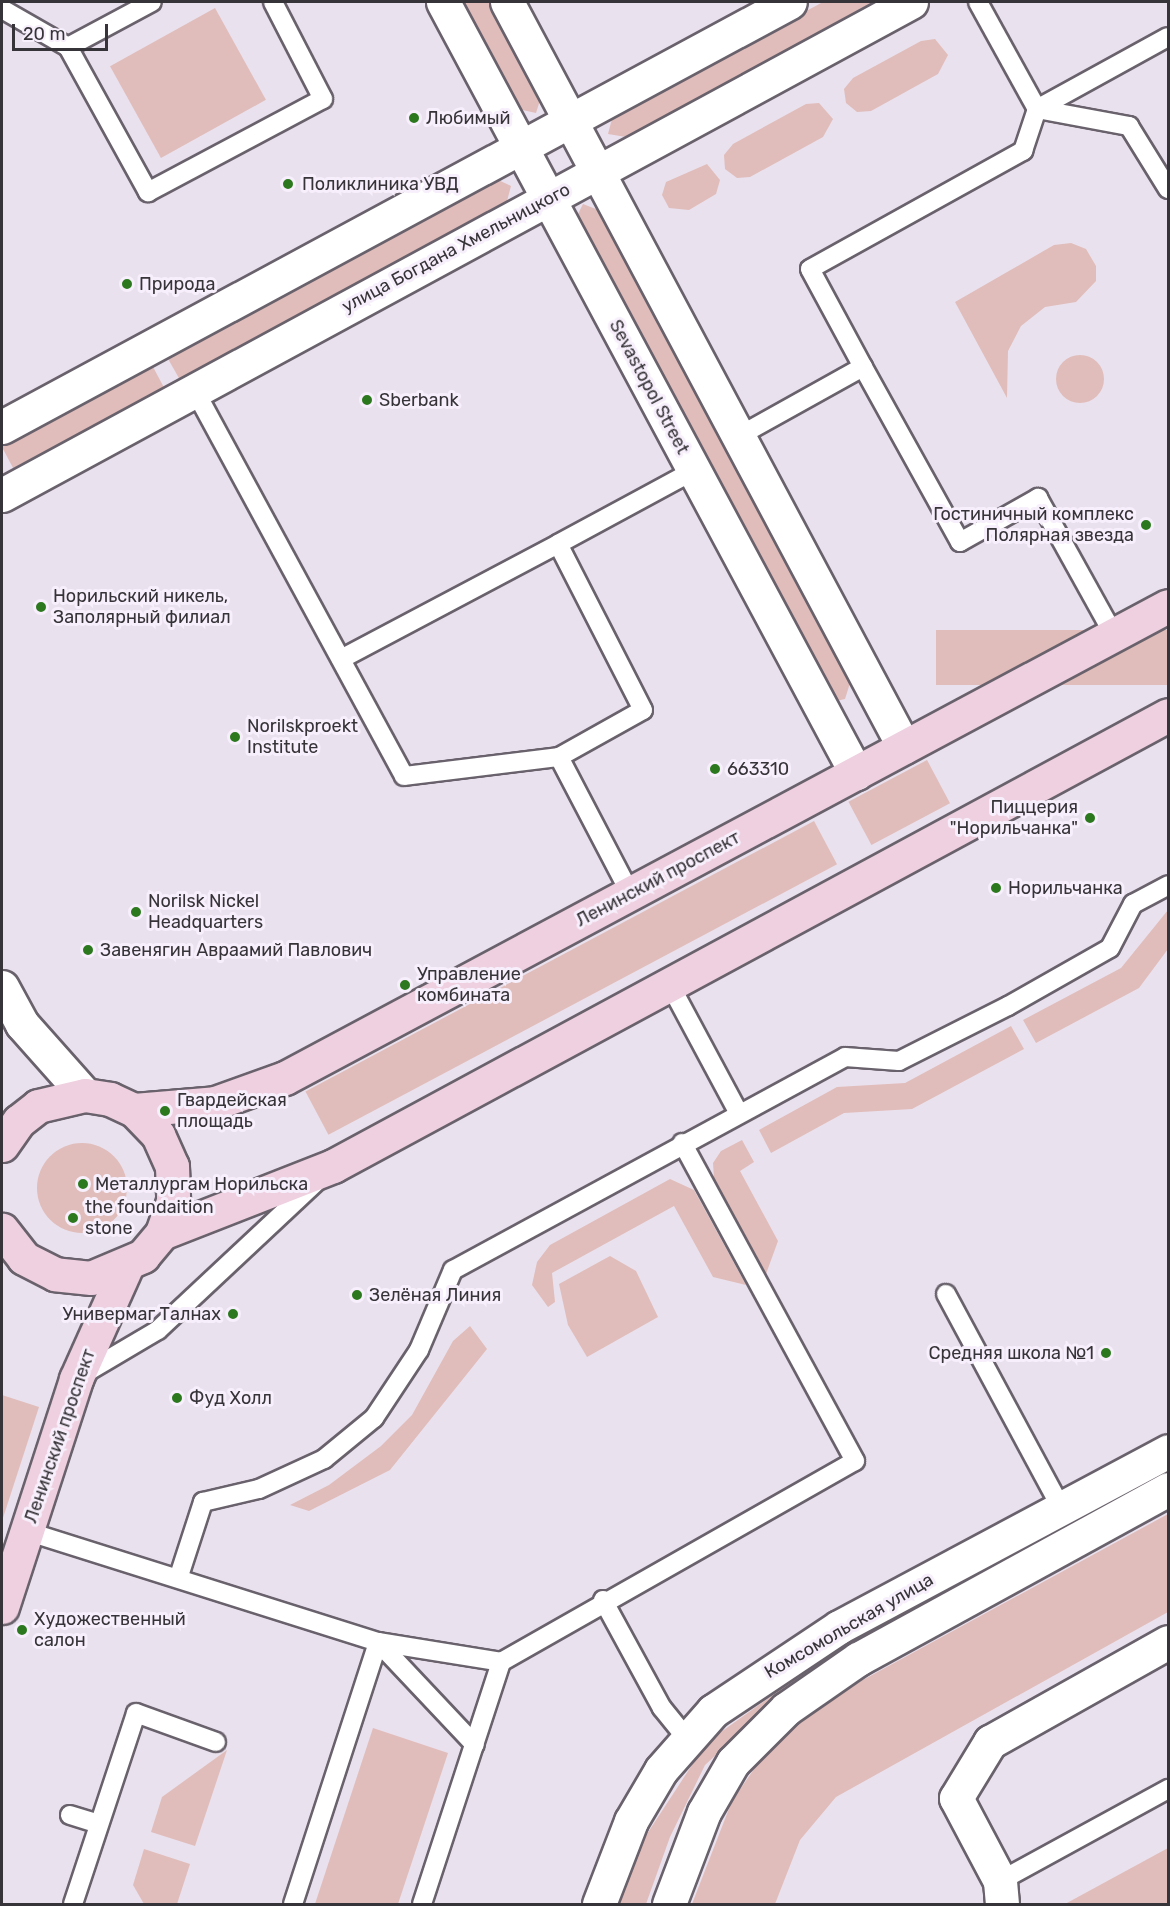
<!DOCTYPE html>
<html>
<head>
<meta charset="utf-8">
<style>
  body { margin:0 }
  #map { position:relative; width:1170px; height:1906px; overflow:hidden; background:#eae1ee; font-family:Rubik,sans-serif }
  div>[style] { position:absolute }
  .green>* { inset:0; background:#e0bdba; transform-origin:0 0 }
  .round { border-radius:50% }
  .roads { filter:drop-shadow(2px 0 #69626c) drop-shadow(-2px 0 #69626c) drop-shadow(0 2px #69626c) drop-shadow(0 -2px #69626c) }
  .service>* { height:18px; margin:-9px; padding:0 9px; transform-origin:9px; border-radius:9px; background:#fff }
  .minor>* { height:33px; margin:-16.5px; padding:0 16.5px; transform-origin:16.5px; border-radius:16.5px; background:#fff }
  .tertiary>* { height:33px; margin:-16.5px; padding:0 16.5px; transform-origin:16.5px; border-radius:16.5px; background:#fff }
  .secondary>* { height:33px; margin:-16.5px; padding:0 16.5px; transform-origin:16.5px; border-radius:16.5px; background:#efd0e0 }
  .dots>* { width:16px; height:16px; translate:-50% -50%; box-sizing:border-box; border:3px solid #f7effb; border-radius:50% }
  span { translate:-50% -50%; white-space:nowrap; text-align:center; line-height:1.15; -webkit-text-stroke:6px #f7effb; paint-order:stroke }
  .poi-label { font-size:18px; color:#373439 }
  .left { translate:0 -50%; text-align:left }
  .right { translate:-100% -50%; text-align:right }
  .street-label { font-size:18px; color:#373439 }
  .frame { position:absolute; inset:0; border:3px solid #373439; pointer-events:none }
  .scale { position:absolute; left:12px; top:24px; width:96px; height:27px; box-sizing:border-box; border:3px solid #373439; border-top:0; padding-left:8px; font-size:18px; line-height:21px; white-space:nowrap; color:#373439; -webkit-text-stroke:4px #f7effb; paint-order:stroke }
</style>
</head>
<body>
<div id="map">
  <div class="green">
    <i style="clip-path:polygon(461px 2px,490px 2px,541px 97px,536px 113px,518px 109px)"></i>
    <i style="clip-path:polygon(823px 2px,877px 2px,626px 137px,608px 134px,613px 115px)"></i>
    <i style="left:215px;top:8px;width:105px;height:120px;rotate:61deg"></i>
    <i style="clip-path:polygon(935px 39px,948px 55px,938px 74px,871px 111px,857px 112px,846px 103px,844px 89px,853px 78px,921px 41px)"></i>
    <i style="clip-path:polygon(819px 103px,833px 119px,823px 137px,750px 177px,737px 178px,725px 169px,724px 155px,733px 144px,806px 104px)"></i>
    <i style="clip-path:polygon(707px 164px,720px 180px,716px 194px,689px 210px,669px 208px,662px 195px,666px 182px)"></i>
    <i style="clip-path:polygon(494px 178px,511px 186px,507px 201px,180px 380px,167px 357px)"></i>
    <i style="clip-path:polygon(583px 204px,601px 211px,850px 683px,845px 699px,836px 701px,576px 218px)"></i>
    <i style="clip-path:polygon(1071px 243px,1086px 249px,1096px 266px,1096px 281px,1076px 302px,1045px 307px,1021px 326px,1008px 351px,1007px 398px,955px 302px,1054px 245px)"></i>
    <i class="round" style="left:1056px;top:355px;width:48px;height:48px"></i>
    <i style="left:152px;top:365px;width:26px;height:171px;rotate:62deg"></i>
    <i style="left:1168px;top:630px;width:55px;height:232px;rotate:90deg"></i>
    <i style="left:927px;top:760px;width:49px;height:89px;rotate:62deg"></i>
    <i style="left:814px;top:821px;width:49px;height:576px;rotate:62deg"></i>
    <i style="clip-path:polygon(1168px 910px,1168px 949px,1139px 988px,1036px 1043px,1023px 1020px,1121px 968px)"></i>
    <i style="clip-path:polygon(1011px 1026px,1024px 1049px,912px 1109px,844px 1113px,771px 1153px,759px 1130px,837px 1087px,905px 1083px)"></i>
    <i style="clip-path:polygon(742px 1140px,754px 1162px,740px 1171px,778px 1241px,766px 1274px,714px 1179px,713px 1163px,721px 1151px)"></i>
    <i class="round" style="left:37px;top:1143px;width:90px;height:90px"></i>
    <i style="clip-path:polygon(670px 1179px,694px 1190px,746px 1285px,713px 1277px,674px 1206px,552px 1273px,555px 1302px,548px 1307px,532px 1285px,537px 1262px,550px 1245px)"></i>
    <i style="clip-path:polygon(610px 1256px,636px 1271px,658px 1317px,587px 1357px,568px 1325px,559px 1284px)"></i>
    <i style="clip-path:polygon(470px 1326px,487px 1349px,390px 1470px,309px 1511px,290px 1505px,329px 1485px,381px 1446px,412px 1415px,453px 1341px)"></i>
    <i style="clip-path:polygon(2px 1395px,39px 1407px,2px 1521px)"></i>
    <i style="clip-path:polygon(1168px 1514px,1168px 1612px,836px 1797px,800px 1840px,775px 1904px,692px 1904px,732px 1801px,761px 1759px,797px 1723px,839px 1693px)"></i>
    <i style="clip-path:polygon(815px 1665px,705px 1765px,670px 1837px,646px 1904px,617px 1904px,645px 1837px,707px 1742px)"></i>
    <i style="clip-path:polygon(373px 1728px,448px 1753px,398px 1904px,315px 1904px)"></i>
    <i style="clip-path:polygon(227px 1750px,195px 1846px,151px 1832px,162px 1797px)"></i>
    <i style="clip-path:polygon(1168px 1848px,1168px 1904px,1065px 1904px)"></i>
    <i style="clip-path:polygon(144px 1849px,190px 1864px,177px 1904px,144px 1904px,133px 1885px)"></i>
  </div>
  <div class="roads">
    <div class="service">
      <i style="left:2px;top:9px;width:76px;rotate:29.9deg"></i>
      <i style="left:68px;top:47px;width:95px;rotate:-28.2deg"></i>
      <i style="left:68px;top:47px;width:166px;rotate:61.1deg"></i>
      <i style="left:148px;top:192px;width:198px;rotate:-28deg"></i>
      <i style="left:323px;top:99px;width:109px;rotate:-117.3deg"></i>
      <i style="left:1037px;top:109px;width:94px;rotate:10.5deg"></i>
      <i style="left:1129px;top:126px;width:74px;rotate:58.2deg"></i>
      <i style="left:1037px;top:109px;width:149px;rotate:-28.8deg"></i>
      <i style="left:863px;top:367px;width:111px;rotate:-118.4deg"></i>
      <i style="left:810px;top:269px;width:244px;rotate:-29deg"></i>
      <i style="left:1023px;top:151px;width:44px;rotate:-71.6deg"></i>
      <i style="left:1037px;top:109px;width:122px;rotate:-118.9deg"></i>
      <i style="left:194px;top:389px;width:440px;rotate:61.5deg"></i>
      <i style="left:404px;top:776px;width:156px;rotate:-7deg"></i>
      <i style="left:559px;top:757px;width:153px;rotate:62.4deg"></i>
      <i style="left:739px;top:436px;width:142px;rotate:-29.1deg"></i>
      <i style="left:863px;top:367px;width:200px;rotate:61deg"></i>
      <i style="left:960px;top:542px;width:90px;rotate:-29.4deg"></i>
      <i style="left:1038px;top:498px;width:157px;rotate:61deg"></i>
      <i style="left:341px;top:659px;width:246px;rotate:-27.9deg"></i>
      <i style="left:559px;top:757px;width:96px;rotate:-29.2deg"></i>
      <i style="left:643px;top:710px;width:186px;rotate:-117.1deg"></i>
      <i style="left:558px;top:544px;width:153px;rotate:-28.4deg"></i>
      <i style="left:670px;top:985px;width:144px;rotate:61.8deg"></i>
      <i style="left:946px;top:1294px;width:244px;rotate:61.7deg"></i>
      <i style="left:82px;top:1375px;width:88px;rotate:-30.6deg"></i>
      <i style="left:158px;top:1330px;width:216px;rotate:-43.1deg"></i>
      <i style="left:26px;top:1531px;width:369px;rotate:17.5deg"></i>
      <i style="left:378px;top:1642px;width:125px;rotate:9.2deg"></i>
      <i style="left:501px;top:1662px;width:407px;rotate:-29.6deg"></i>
      <i style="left:855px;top:1461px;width:362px;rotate:-118.5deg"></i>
      <i style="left:179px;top:1576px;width:78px;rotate:-72deg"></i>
      <i style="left:203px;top:1502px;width:57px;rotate:-13.1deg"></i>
      <i style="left:259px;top:1489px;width:72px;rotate:-24.8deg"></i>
      <i style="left:324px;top:1459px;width:65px;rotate:-39.4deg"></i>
      <i style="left:374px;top:1418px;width:82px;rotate:-56.5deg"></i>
      <i style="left:419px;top:1350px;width:87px;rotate:-67deg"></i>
      <i style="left:453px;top:1270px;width:446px;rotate:-28.5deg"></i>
      <i style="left:845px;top:1057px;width:54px;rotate:4.2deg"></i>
      <i style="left:899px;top:1061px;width:122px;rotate:-26.8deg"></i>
      <i style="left:1008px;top:1006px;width:117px;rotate:-29.6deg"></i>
      <i style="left:1110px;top:948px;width:50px;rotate:-62.4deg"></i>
      <i style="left:1133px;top:904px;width:40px;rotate:-28deg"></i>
      <i style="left:603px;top:1600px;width:123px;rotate:61.4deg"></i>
      <i style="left:662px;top:1708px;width:38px;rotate:51deg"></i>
      <i style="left:378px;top:1642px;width:141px;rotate:46.7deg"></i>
      <i style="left:70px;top:1815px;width:30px;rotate:17deg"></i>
      <i style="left:1000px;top:1881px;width:192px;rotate:-28.7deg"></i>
      <i style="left:73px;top:1904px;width:201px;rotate:-71.7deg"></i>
      <i style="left:136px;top:1713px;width:85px;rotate:19.9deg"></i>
      <i style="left:293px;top:1904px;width:275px;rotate:-72deg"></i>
      <i style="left:422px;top:1904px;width:255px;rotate:-71.9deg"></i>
    </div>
    <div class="minor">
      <i style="left:1002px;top:1904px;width:23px;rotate:-95deg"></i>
      <i style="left:1000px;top:1881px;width:94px;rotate:-117.9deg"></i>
      <i style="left:956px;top:1798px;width:66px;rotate:-58.7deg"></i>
      <i style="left:990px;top:1742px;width:204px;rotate:-29.3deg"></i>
    </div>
    <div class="tertiary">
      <i style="left:443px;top:2px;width:875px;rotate:61.82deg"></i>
      <i style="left:507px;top:2px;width:844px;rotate:61.95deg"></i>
      <i style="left:2px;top:427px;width:895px;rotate:-28.34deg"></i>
      <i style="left:2px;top:495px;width:1034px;rotate:-28.47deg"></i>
      <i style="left:2px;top:987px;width:42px;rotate:61.6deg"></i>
      <i style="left:22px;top:1024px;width:95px;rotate:48.4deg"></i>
      <i style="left:599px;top:1904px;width:89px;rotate:-68.9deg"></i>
      <i style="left:631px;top:1821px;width:59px;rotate:-59.5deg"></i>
      <i style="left:661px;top:1770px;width:79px;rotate:-48.6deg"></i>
      <i style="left:713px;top:1711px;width:151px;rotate:-33.7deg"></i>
      <i style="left:839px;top:1627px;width:373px;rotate:-28.1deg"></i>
      <i style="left:669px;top:1904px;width:98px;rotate:-69.2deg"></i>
      <i style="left:704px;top:1812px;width:58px;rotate:-59.9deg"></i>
      <i style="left:733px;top:1762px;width:75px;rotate:-45deg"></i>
      <i style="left:786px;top:1709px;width:88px;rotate:-34.8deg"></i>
      <i style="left:858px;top:1659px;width:354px;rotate:-28.7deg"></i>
    </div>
    <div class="secondary">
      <i style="left:134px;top:1110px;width:81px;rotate:-4.9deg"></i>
      <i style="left:215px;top:1103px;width:74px;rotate:-19.7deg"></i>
      <i style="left:285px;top:1078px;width:1001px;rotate:-28.13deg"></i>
      <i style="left:2px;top:1145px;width:29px;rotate:-55deg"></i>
      <i style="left:19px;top:1121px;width:24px;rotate:-38deg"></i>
      <i style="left:38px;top:1106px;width:48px;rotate:-13.2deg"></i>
      <i style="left:85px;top:1095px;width:25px;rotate:9deg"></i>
      <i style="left:110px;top:1099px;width:26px;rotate:25deg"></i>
      <i style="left:134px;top:1110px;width:35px;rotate:46deg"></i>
      <i style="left:158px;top:1135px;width:34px;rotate:66deg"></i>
      <i style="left:172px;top:1166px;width:35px;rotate:88deg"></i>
      <i style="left:173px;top:1201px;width:34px;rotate:109deg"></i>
      <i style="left:162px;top:1233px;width:30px;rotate:130deg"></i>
      <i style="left:143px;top:1256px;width:56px;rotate:157.1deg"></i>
      <i style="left:91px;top:1278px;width:36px;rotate:-174deg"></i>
      <i style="left:55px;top:1274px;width:35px;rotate:-153deg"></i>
      <i style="left:24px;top:1258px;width:36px;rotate:-128deg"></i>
      <i style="left:162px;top:1233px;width:184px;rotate:-21.4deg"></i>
      <i style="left:333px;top:1166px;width:949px;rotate:-28.37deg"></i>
      <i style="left:2px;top:1607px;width:240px;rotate:-72deg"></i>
      <i style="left:76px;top:1379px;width:123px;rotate:-65.9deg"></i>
    </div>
  </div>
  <div class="dots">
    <i style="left:414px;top:118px;background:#2c781f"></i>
    <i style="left:288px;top:184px;background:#2c781f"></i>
    <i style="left:127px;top:284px;background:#2c781f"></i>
    <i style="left:367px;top:400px;background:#2c781f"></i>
    <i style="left:1146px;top:525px;background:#2c781f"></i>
    <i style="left:41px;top:607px;background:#2c781f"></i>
    <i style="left:235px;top:737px;background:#2c781f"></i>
    <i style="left:715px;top:769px;background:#2c781f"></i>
    <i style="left:1090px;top:818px;background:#2c781f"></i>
    <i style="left:996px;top:888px;background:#2c781f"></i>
    <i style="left:136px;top:912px;background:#2c781f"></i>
    <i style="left:88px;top:950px;background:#2c781f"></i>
    <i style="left:405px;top:985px;background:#2c781f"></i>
    <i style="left:165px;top:1111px;background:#2c781f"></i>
    <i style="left:83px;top:1184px;background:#2c781f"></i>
    <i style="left:73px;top:1218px;background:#2c781f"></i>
    <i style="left:357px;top:1295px;background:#2c781f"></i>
    <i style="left:233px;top:1314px;background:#2c781f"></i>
    <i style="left:1106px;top:1353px;background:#2c781f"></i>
    <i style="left:177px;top:1398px;background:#2c781f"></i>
    <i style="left:22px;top:1630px;background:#2c781f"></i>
  </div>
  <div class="poi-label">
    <span class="left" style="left:426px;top:118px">Любимый</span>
    <span class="left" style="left:302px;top:184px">Поликлиника УВД</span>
    <span class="left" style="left:139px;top:284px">Природа</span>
    <span class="left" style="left:379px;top:400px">Sberbank</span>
    <span class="right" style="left:1134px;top:525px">Гостиничный комплекс<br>Полярная звезда</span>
    <span class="left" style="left:53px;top:607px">Норильский никель,<br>Заполярный филиал</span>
    <span class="left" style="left:247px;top:737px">Norilskproekt<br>Institute</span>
    <span class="left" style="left:727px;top:769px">663310</span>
    <span class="right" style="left:1078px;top:818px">Пиццерия<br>"Норильчанка"</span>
    <span class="left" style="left:1008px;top:888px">Норильчанка</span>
    <span class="left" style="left:148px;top:912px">Norilsk Nickel<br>Headquarters</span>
    <span class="left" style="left:100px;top:950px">Завенягин Авраамий Павлович</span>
    <span class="left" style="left:417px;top:985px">Управление<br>комбината</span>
    <span class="left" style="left:177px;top:1111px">Гвардейская<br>площадь</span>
    <span class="left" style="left:95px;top:1184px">Металлургам Норильска</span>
    <span class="left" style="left:85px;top:1218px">the foundaition<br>stone</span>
    <span class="left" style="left:369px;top:1295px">Зелёная Линия</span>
    <span class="right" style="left:221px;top:1314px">Универмаг Талнах</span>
    <span class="right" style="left:1094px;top:1353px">Средняя школа №1</span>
    <span class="left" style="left:189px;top:1398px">Фуд Холл</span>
    <span class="left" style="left:34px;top:1630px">Художественный<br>салон</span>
  </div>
  <div class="street-label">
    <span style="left:456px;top:248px;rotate:-28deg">улица Богдана Хмельницкого</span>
    <span style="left:649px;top:387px;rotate:62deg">Sevastopol Street</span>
    <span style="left:658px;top:879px;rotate:-28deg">Ленинский проспект</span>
    <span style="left:60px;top:1436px;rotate:-71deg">Ленинский проспект</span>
    <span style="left:849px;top:1626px;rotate:-30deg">Комсомольская улица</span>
  </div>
  <div class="frame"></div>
  <div class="scale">20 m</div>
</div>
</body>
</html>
